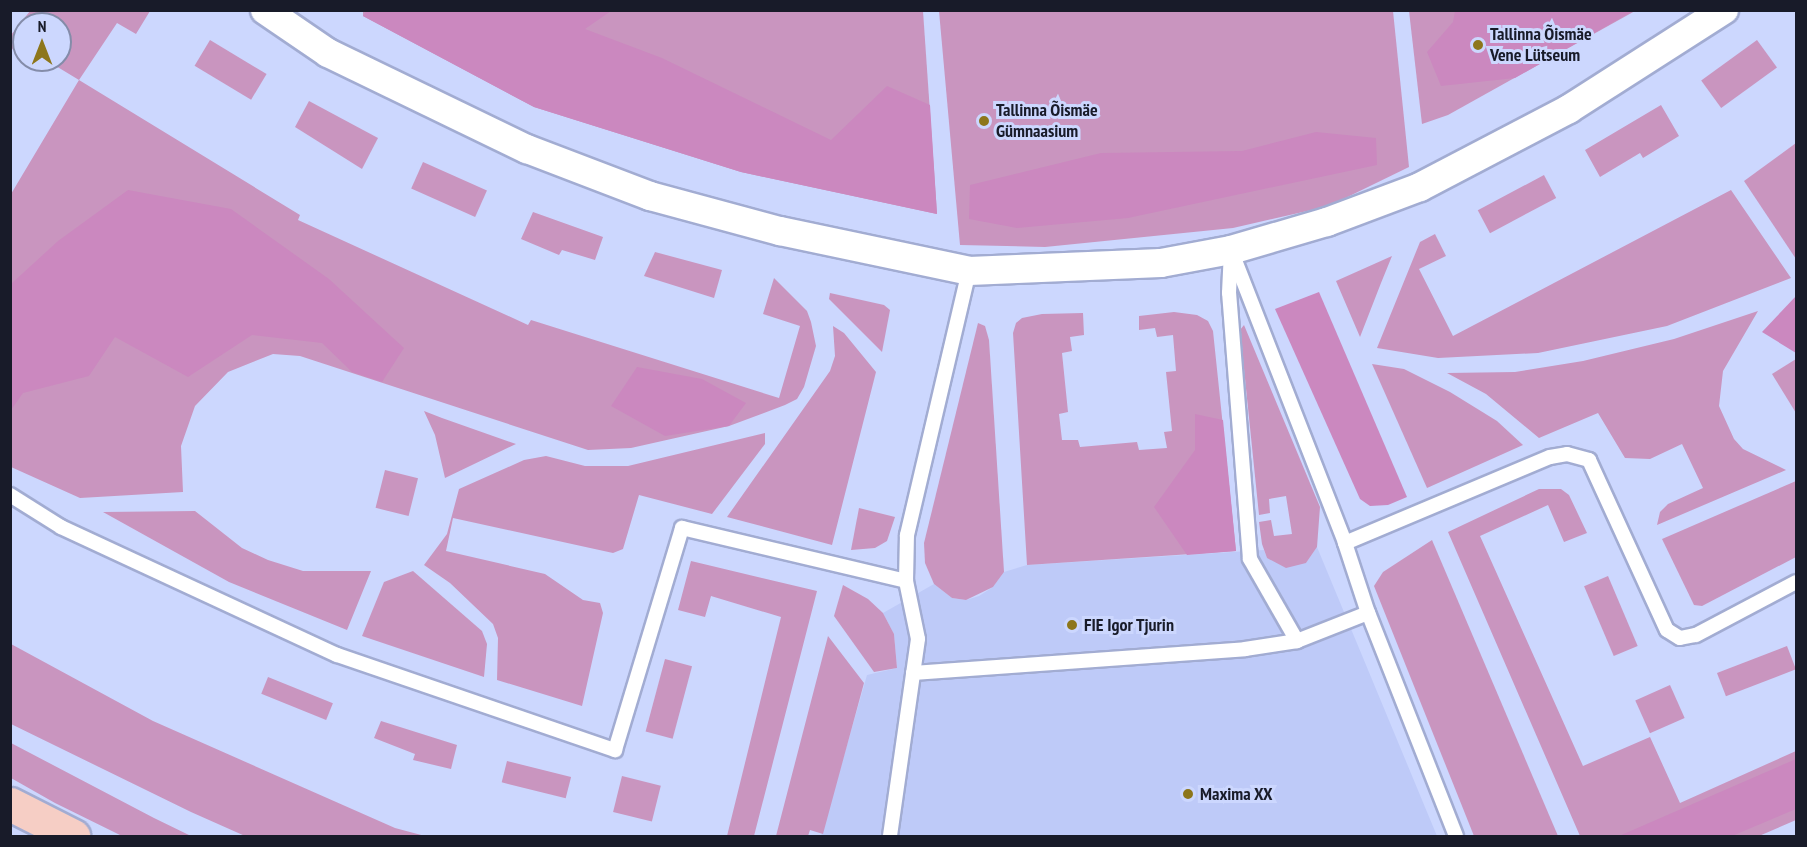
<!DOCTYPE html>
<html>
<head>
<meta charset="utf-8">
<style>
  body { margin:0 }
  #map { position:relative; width:1807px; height:847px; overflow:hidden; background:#ccd7fe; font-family:"PT Sans Narrow",sans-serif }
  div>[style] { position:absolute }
  .built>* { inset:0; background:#becaf8 }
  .green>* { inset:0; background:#c995bf; transform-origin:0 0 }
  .forest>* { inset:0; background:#cb88bf }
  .roads { filter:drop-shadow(2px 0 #a2acd2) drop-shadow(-2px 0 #a2acd2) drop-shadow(0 2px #a2acd2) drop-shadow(0 -2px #a2acd2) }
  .service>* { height:14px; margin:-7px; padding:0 7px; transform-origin:7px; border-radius:7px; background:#fff }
  .minor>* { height:28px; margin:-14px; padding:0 14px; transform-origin:14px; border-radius:14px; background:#fff }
  .secondary>* { height:33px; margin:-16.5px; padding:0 16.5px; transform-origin:16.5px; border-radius:16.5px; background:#f6cec5 }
  .dots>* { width:16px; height:16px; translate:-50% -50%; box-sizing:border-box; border:3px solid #ccd7fe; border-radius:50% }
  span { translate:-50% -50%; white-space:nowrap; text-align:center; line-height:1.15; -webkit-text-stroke:6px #ccd7fe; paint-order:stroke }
  .poi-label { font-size:18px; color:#181b29; font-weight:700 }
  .left { translate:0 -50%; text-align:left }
  .frame { position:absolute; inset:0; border:12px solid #181b29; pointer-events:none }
  .north { position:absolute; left:12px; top:12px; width:60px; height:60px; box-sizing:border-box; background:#ccd7fe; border:2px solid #848ca9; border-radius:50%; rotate:0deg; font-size:16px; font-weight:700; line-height:24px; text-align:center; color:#181b29 }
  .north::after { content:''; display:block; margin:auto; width:21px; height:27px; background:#8d761b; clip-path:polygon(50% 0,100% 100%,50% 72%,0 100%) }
</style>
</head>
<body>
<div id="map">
  <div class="built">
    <i style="clip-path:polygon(1317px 547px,1437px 836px,821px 836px,867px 675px,897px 668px,894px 634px,883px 613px,934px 584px,952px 598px,966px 600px,979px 596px,993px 587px,1004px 572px,1027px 565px,1264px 550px,1267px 558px,1306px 563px)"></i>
  </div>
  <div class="green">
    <i style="clip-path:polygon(30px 11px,150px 11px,136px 34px,117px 23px,79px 80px,300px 215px,298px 220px,528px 325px,531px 320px,779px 398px,800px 326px,763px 314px,774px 278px,807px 311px,811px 322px,816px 346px,804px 387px,797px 399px,785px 405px,729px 426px,631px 448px,588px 450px,300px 356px,273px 354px,228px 372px,195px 406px,181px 446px,183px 492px,80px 498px,11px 467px,11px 194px,79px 80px,46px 60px,60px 60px,60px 24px,24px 24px,24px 47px,16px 42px,11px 52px,11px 35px)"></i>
    <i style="clip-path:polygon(363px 11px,923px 11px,937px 214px,741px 172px,534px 107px,363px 16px)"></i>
    <i style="clip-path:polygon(939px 11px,1393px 11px,1409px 167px,1329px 206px,1233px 228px,1045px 247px,960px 245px)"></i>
    <i style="clip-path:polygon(1409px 11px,1635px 11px,1448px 115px,1422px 124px)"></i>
    <i style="left:210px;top:40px;width:66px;height:30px;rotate:31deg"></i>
    <i style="left:1757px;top:40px;width:34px;height:69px;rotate:54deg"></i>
    <i style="clip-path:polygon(309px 101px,378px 138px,362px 169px,295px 127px)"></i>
    <i style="clip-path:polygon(1661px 105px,1679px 136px,1643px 158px,1640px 153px,1600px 177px,1585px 150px)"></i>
    <i style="clip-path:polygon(1796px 143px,1796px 259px,1744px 181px)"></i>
    <i style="left:423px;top:162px;width:70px;height:29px;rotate:24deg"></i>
    <i style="left:1544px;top:175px;width:26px;height:75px;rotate:62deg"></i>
    <i style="clip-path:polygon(1731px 190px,1791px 278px,1667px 326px,1538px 353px,1438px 358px,1377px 348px,1420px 242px,1435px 234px,1446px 256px,1419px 269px,1453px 336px)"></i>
    <i style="clip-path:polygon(533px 212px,603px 237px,595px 260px,562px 250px,559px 255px,521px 239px)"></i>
    <i style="clip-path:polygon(655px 252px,722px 270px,714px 298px,644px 276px)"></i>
    <i style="clip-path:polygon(1392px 256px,1381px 283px,1360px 337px,1336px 281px)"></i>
    <i style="clip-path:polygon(830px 293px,884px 305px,890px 310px,882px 352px,829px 299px)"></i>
    <i style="clip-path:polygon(1758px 311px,1723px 371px,1719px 406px,1734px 439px,1743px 449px,1786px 470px,1657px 525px,1660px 512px,1668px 504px,1703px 488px,1682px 444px,1650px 459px,1625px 458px,1598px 413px,1539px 438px,1486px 394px,1447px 373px,1515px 372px,1583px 361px,1674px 339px)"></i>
    <i style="clip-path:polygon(1174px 312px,1197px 315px,1208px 321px,1213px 331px,1236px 551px,1027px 565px,1013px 333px,1016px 323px,1022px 318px,1042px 314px,1083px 313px,1084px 335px,1070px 337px,1072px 351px,1062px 353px,1068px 412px,1059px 414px,1062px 440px,1078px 440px,1080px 447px,1137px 442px,1139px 450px,1167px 448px,1164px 432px,1172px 431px,1166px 372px,1176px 371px,1173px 335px,1157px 337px,1155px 328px,1139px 330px,1139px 316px)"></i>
    <i style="clip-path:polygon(978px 323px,985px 326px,989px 340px,1004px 572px,993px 587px,966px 600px,952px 598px,934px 584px,925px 563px,924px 543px)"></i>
    <i style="clip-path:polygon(1244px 325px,1320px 507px,1317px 547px,1306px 563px,1286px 568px,1267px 558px,1262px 544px,1259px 522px,1271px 520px,1274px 536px,1292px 534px,1286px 496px,1269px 499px,1270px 513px,1259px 515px,1240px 330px)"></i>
    <i style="clip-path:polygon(833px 326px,844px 333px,876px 372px,832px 545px,727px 517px,830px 371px,835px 356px)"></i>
    <i style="clip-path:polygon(1796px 359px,1796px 413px,1772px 374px)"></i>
    <i style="clip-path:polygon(1372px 364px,1404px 369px,1450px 392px,1497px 421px,1523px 445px,1427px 488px)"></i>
    <i style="clip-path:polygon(424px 411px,442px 418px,516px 444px,445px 478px,435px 435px)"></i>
    <i style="clip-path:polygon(765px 433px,765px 444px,712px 514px,639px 495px,623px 549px,613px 553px,453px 518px,446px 551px,545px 574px,583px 600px,600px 603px,603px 613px,582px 706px,497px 680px,498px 638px,493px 624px,450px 583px,424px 565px,447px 534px,459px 489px,524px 460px,546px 456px,585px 466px,628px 466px)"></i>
    <i style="left:385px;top:470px;width:34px;height:39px;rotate:14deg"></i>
    <i style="clip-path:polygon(1796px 481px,1796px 557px,1702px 606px,1694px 605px,1662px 539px)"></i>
    <i style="clip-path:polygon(1539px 489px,1561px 489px,1569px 495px,1587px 533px,1564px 542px,1548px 505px,1480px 536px,1583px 766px,1650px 737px,1680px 803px,1796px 751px,1796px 820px,1759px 836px,1580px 836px,1448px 532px)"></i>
    <i style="clip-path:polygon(859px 508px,895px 517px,887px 541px,875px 548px,851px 550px)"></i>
    <i style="clip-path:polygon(195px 511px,242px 548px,268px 560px,303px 571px,371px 571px,347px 630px,229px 582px,103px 512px)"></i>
    <i style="clip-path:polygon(1432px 540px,1558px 836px,1474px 836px,1374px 586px,1383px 572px)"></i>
    <i style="clip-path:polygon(691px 561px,817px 591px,754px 836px,727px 836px,781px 617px,711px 596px,705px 617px,678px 610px)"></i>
    <i style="clip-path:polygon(413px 571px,482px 631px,487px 644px,484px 677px,362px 636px,384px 582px)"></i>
    <i style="left:1608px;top:576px;width:76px;height:26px;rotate:67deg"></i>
    <i style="clip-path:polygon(843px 585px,868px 599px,883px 613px,894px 634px,897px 668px,874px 672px,834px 616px)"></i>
    <i style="clip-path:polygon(828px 636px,864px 683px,823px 834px,810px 830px,808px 836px,776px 836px)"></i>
    <i style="clip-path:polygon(11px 644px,153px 721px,395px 828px,425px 836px,245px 836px,191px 812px,11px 724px)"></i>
    <i style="left:1787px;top:646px;width:25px;height:75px;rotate:69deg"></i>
    <i style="left:665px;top:659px;width:28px;height:75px;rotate:15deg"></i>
    <i style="left:268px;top:677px;width:70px;height:18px;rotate:22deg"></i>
    <i style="left:1670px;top:685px;width:36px;height:38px;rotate:66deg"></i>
    <i style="clip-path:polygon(381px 721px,457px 745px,451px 769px,413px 760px,415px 754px,374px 738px)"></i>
    <i style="clip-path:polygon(11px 743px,154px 818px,191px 836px,122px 836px,55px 803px,11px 778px)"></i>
    <i style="left:507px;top:761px;width:66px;height:22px;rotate:14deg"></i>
    <i style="left:622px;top:776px;width:40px;height:37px;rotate:14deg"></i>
  </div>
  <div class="forest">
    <i style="clip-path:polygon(367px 10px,611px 11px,585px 29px,662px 58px,831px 140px,887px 86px,930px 105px,937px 214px,741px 172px,534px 107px,363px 16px)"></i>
    <i style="clip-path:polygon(1455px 11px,1455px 10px,1633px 11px,1515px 78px,1441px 86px,1427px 52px,1453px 22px)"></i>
    <i style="clip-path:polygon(1316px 132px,1376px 138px,1377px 165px,1128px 218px,1017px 228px,969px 219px,970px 185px,1101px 153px,1242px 151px)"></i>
    <i style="clip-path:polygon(128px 190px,231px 209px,329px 279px,404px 348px,382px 382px,352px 372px,322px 343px,252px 335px,188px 377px,115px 337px,89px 376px,23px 393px,11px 410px,11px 284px,58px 241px)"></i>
    <i style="clip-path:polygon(1319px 292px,1407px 497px,1388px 505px,1370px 506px,1360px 499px,1275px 309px)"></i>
    <i style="clip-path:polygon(1796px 296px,1796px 353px,1762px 332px)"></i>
    <i style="clip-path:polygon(637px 367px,702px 379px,746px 403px,729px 426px,665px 436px,611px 406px)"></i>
    <i style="clip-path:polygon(1195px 414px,1223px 420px,1236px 551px,1187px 555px,1154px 507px,1195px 450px)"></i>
    <i style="clip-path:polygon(1796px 759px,1796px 809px,1732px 836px,1619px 836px)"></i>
  </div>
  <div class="roads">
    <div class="service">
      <i style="left:10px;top:495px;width:60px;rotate:32.1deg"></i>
      <i style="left:61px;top:527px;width:304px;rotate:24.9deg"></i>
      <i style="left:337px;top:655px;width:294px;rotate:18.9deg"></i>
      <i style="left:615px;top:750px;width:232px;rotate:-73.2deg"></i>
      <i style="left:682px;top:528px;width:230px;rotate:13.3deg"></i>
      <i style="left:906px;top:581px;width:59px;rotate:78.3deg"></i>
      <i style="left:918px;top:639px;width:199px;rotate:98.1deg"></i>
      <i style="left:906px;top:581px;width:46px;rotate:-88.8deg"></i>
      <i style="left:907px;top:535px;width:271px;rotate:-76.8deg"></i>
      <i style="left:1297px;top:641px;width:95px;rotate:-119.8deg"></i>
      <i style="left:1250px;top:559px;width:267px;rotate:-94.5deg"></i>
      <i style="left:1229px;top:293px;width:43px;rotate:-87.3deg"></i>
      <i style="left:1231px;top:250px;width:314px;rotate:68.7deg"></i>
      <i style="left:913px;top:673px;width:333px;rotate:-4.1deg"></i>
      <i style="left:1245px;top:649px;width:53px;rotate:-8.7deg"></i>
      <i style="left:1297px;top:641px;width:76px;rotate:-21.5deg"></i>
      <i style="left:1456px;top:836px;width:240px;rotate:-111.5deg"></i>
      <i style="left:1368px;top:613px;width:74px;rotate:-108.2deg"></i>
      <i style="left:1345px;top:543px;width:222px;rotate:-22.8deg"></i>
      <i style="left:1550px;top:457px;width:17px;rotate:-10deg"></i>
      <i style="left:1567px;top:454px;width:23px;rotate:15deg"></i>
      <i style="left:1589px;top:460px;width:187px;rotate:65.4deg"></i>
      <i style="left:1667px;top:630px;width:15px;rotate:32deg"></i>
      <i style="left:1680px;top:638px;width:16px;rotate:-11deg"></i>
      <i style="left:1696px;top:635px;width:113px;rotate:-27.9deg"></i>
    </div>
    <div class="minor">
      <i style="left:265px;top:10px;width:76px;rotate:34.3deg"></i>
      <i style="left:328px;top:53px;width:221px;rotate:25.8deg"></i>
      <i style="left:527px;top:149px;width:132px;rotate:20.9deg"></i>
      <i style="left:650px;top:196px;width:135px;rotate:15.1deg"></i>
      <i style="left:780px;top:231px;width:193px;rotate:11.9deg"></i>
      <i style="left:969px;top:271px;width:192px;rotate:-2.4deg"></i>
      <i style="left:1161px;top:263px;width:71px;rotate:-10.5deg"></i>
      <i style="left:1231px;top:250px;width:100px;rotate:-16.3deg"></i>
      <i style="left:1327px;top:222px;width:99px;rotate:-20.6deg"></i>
      <i style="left:1420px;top:187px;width:168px;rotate:-27.6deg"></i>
      <i style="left:1569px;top:109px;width:184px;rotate:-32.6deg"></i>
    </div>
    <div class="secondary">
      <i style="left:10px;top:804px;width:71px;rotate:26.9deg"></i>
    </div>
  </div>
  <div class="dots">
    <i style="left:1478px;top:45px;background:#8d761b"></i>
    <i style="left:984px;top:121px;background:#8d761b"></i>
    <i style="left:1072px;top:625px;background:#8d761b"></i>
    <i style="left:1188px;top:794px;background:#8d761b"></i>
  </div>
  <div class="poi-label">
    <span class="left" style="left:1490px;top:45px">Tallinna Õismäe<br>Vene Lütseum</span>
    <span class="left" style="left:996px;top:121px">Tallinna Õismäe<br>Gümnaasium</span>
    <span class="left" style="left:1084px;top:625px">FIE Igor Tjurin</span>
    <span class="left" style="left:1200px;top:794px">Maxima XX</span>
  </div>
  <div class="frame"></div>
  <div class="north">N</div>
</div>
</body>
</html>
